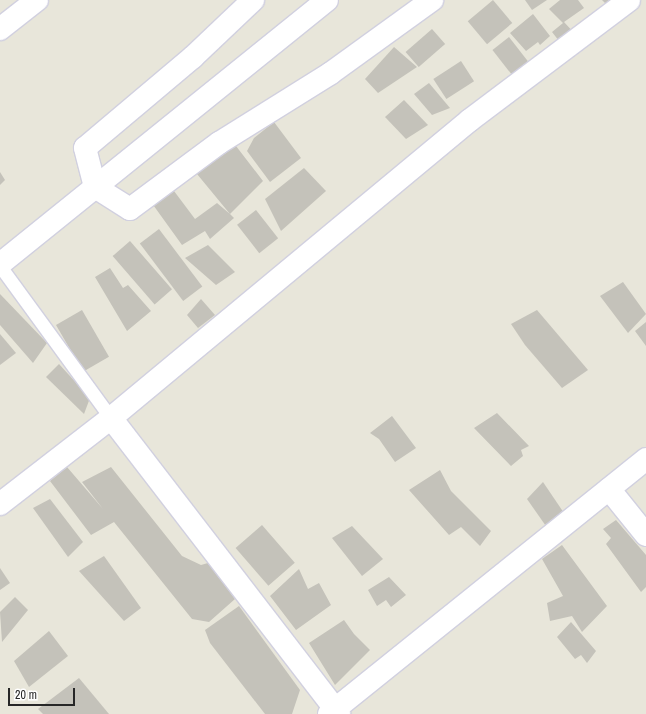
<!DOCTYPE html>
<html>
<head>
<meta charset="utf-8">
<style>
  body { margin:0 }
  #map { position:relative; width:646px; height:714px; overflow:hidden; background:#e8e6da; font-family:"Archivo Narrow",sans-serif }
  div>[style] { position:absolute }
  .building>* { inset:0; background:#c4c2ba; transform-origin:0 0 }
  .roads { filter:drop-shadow(1px 0 #d1d0df) drop-shadow(-1px 0 #d1d0df) drop-shadow(0 1px #d1d0df) drop-shadow(0 -1px #d1d0df) }
  .service>* { height:13px; margin:-6.5px; padding:0 6.5px; transform-origin:6.5px; border-radius:6.5px; background:#fff }
  .minor>* { height:22px; margin:-11px; padding:0 11px; transform-origin:11px; border-radius:11px; background:#fff }
  .tertiary>* { height:22px; margin:-11px; padding:0 11px; transform-origin:11px; border-radius:11px; background:#fff }
  span { translate:-50% -50%; white-space:nowrap; text-align:center; line-height:1.15; -webkit-text-stroke:3px #fff; paint-order:stroke }
  .scale { position:absolute; left:8px; top:688px; width:67px; height:18px; box-sizing:border-box; border:2px solid #272727; border-top:0; padding-left:5px; font-size:12px; line-height:14px; white-space:nowrap; color:#272727; -webkit-text-stroke:3px #fff; paint-order:stroke }
</style>
</head>
<body>
<div id="map">
  <div class="building">
    <i style="left:493px;top:0;width:30px;height:33px;rotate:50deg"></i>
    <i style="clip-path:polygon(525px 0,547px 0,532px 10px)"></i>
    <i style="clip-path:polygon(560px 0,578px 0,584px 8px,564px 22px,576px 35px,563px 46px,552px 32px,563px 23px,549px 9px)"></i>
    <i style="clip-path:polygon(602px 0,621px 0,610px 8px)"></i>
    <i style="clip-path:polygon(533px 14px,550px 36px,540px 45px,538px 42px,526px 51px,510px 33px)"></i>
    <i style="left:432px;top:29px;width:20px;height:35px;rotate:49deg"></i>
    <i style="left:509px;top:37px;width:31px;height:21px;rotate:52deg"></i>
    <i style="clip-path:polygon(394px 47px,417px 67px,378px 93px,365px 79px)"></i>
    <i style="left:461px;top:61px;width:24px;height:33px;rotate:57deg"></i>
    <i style="clip-path:polygon(429px 83px,450px 108px,432px 115px,414px 94px)"></i>
    <i style="clip-path:polygon(404px 100px,428px 125px,406px 139px,385px 117px)"></i>
    <i style="clip-path:polygon(274px 122px,301px 158px,270px 182px,247px 151px,254px 138px)"></i>
    <i style="clip-path:polygon(236px 146px,263px 181px,230px 214px,234px 218px,210px 239px,205px 231px,182px 245px,151px 202px,171px 187px,195px 219px,217px 203px,230px 214px,197px 174px,204px 164px)"></i>
    <i style="clip-path:polygon(304px 168px,326px 191px,281px 231px,265px 199px)"></i>
    <i style="clip-path:polygon(0 172px,5px 180px,0 185px)"></i>
    <i style="left:256px;top:210px;width:36px;height:24px;rotate:52deg"></i>
    <i style="left:159px;top:229px;width:72px;height:24px;rotate:53deg"></i>
    <i style="left:130px;top:241px;width:64px;height:23px;rotate:49deg"></i>
    <i style="clip-path:polygon(208px 245px,235px 272px,216px 285px,185px 258px)"></i>
    <i style="clip-path:polygon(110px 268px,123px 288px,128px 285px,151px 311px,127px 331px,95px 277px)"></i>
    <i style="clip-path:polygon(623px 282px,646px 314px,628px 333px,600px 296px)"></i>
    <i style="clip-path:polygon(0 294px,47px 343px,33px 363px,0 325px)"></i>
    <i style="clip-path:polygon(201px 299px,215px 315px,198px 328px,187px 315px)"></i>
    <i style="left:82px;top:310px;width:54px;height:30px;rotate:60deg"></i>
    <i style="clip-path:polygon(537px 310px,588px 370px,562px 388px,525px 345px,511px 324px)"></i>
    <i style="clip-path:polygon(646px 322px,646px 346px,635px 331px)"></i>
    <i style="clip-path:polygon(0 334px,16px 353px,0 365px)"></i>
    <i style="clip-path:polygon(59px 364px,90px 398px,84px 414px,46px 377px)"></i>
    <i style="clip-path:polygon(497px 413px,529px 446px,521px 450px,523px 456px,511px 466px,474px 428px)"></i>
    <i style="clip-path:polygon(392px 416px,416px 448px,395px 462px,379px 439px,370px 433px)"></i>
    <i style="clip-path:polygon(67px 467px,103px 509px,82px 482px,111px 467px,182px 556px,201px 565px,208px 563px,235px 599px,209px 622px,192px 619px,114px 522px,91px 535px,50px 481px)"></i>
    <i style="clip-path:polygon(440px 470px,451px 491px,491px 531px,480px 546px,461px 527px,449px 535px,409px 490px)"></i>
    <i style="clip-path:polygon(543px 482px,566px 516px,548px 529px,527px 499px)"></i>
    <i style="clip-path:polygon(50px 499px,83px 542px,68px 557px,33px 508px)"></i>
    <i style="clip-path:polygon(616px 520px,646px 555px,646px 587px,641px 592px,606px 544px,611px 538px,603px 529px)"></i>
    <i style="left:262px;top:525px;width:50px;height:35px;rotate:49deg"></i>
    <i style="clip-path:polygon(352px 526px,383px 559px,362px 576px,332px 538px)"></i>
    <i style="clip-path:polygon(562px 545px,607px 606px,582px 632px,572px 616px,550px 621px,547px 603px,563px 596px,542px 559px)"></i>
    <i style="clip-path:polygon(104px 556px,141px 608px,124px 621px,79px 571px)"></i>
    <i style="clip-path:polygon(0 568px,10px 583px,0 590px)"></i>
    <i style="clip-path:polygon(299px 569px,308px 589px,319px 583px,331px 605px,296px 630px,270px 596px)"></i>
    <i style="clip-path:polygon(389px 577px,406px 595px,391px 607px,386px 600px,377px 606px,368px 590px)"></i>
    <i style="clip-path:polygon(15px 597px,28px 610px,2px 642px,0 612px)"></i>
    <i style="clip-path:polygon(239px 606px,300px 690px,292px 714px,265px 714px,210px 643px,205px 630px)"></i>
    <i style="clip-path:polygon(344px 620px,354px 634px,370px 650px,335px 685px,309px 643px)"></i>
    <i style="clip-path:polygon(571px 622px,596px 651px,587px 663px,581px 655px,575px 659px,557px 637px)"></i>
    <i style="clip-path:polygon(49px 631px,68px 656px,29px 687px,14px 661px)"></i>
    <i style="clip-path:polygon(79px 678px,109px 714px,43px 714px,38px 709px)"></i>
  </div>
  <div class="roads">
    <div class="service">
      <i style="left:0;top:266px;width:188px;rotate:53.9deg"></i>
    </div>
    <div class="minor">
      <i style="left:253px;top:0;width:83px;rotate:136.5deg"></i>
      <i style="left:193px;top:57px;width:141px;rotate:139.9deg"></i>
      <i style="left:85px;top:148px;width:40px;rotate:75.6deg"></i>
      <i style="left:95px;top:187px;width:41px;rotate:32.2deg"></i>
      <i style="left:130px;top:209px;width:111px;rotate:-36.6deg"></i>
      <i style="left:219px;top:143px;width:132px;rotate:-32deg"></i>
      <i style="left:331px;top:73px;width:125px;rotate:-35.9deg"></i>
      <i style="left:0;top:29px;width:47px;rotate:-38.1deg"></i>
      <i style="left:111px;top:418px;width:374px;rotate:52.4deg"></i>
      <i style="left:609px;top:489px;width:59px;rotate:51.2deg"></i>
      <i style="left:0;top:504px;width:140px;rotate:-37.8deg"></i>
      <i style="left:111px;top:418px;width:467px;rotate:-39.7deg"></i>
      <i style="left:470px;top:120px;width:199px;rotate:-37deg"></i>
      <i style="left:329px;top:714px;width:407px;rotate:-38.8deg"></i>
    </div>
    <div class="tertiary">
      <i style="left:0;top:264px;width:420px;rotate:-38.9deg"></i>
    </div>
  </div>
  <div class="scale">20 m</div>
</div>
</body>
</html>
